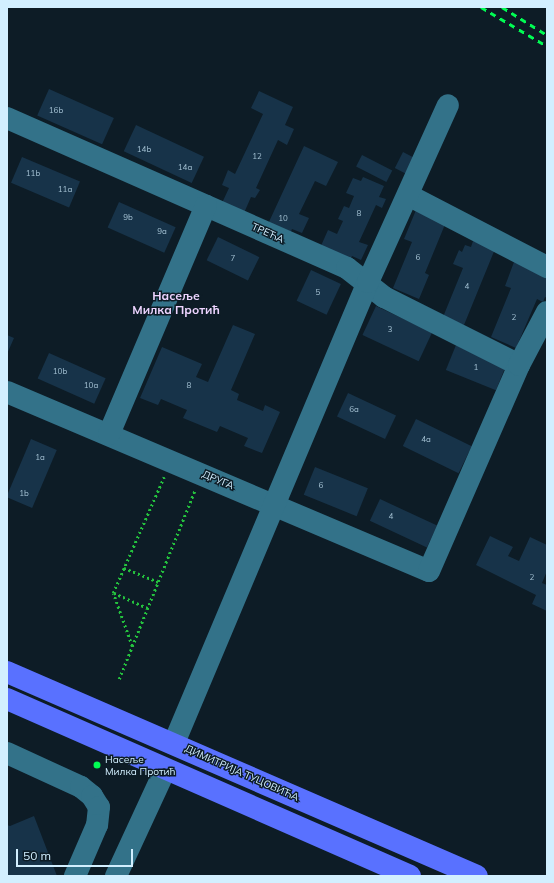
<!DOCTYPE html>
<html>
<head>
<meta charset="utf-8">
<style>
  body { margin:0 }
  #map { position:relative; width:554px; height:883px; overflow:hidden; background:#0d1c26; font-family:Mulish,sans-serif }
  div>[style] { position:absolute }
  .building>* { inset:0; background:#173349; transform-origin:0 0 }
  .path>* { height:2.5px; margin-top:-1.25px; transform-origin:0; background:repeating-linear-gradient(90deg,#24c13e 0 2px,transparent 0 5px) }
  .minor>* { height:22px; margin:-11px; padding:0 11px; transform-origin:11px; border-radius:11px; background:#337289 }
  .major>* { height:22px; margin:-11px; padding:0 11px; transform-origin:11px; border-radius:11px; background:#5971ff }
  .rail>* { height:3px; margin-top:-1.5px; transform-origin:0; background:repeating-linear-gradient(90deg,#00fd53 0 6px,transparent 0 11px) }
  .dots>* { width:11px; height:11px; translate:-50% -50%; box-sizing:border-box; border:2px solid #0d1c26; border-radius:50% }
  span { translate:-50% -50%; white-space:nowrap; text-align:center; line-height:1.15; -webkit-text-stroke:3px #0d1c26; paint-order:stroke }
  .number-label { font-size:8px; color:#a3c0d2 }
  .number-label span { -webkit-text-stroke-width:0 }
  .street-label { font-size:10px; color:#d2efff }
  .poi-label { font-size:10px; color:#d2efff }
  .left { translate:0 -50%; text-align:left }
  .quarter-label { font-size:12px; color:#edd4ff; font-weight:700 }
  .frame { position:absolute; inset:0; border:8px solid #d2efff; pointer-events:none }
  .scale { position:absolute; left:16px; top:849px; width:117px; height:18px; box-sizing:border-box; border:2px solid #d2efff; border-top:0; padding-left:5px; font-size:12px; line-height:14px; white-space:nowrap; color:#d2efff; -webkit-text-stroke:3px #0d1c26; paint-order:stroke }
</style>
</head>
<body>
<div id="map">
  <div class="building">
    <i style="left:49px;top:89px;width:71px;height:29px;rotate:24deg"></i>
    <i style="clip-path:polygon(259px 91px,293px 107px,285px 125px,294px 129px,287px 145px,278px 140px,256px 188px,260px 190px,255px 198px,251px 197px,244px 213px,222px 203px,229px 188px,222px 185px,228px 170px,235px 174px,263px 114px,251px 108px)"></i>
    <i style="left:136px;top:125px;width:75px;height:29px;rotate:25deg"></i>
    <i style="clip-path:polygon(304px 146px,338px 162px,326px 186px,315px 181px,299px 214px,309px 218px,302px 233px,292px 229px,290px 234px,268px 224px)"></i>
    <i style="left:403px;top:152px;width:13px;height:18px;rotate:27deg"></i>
    <i style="left:362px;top:155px;width:34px;height:13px;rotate:27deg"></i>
    <i style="left:22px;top:157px;width:63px;height:28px;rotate:23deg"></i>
    <i style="clip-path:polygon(363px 177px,384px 186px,379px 197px,386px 199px,382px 208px,376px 205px,359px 242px,368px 245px,361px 260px,352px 256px,350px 261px,320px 248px,328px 230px,337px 234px,343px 221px,338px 219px,344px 206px,349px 208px,354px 196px,346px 193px,353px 178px,361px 181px)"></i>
    <i style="left:119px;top:202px;width:62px;height:28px;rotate:24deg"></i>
    <i style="clip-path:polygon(416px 210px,446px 222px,425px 273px,429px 275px,419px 299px,393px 288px,412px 242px,404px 239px)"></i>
    <i style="left:218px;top:237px;width:46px;height:26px;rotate:26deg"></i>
    <i style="clip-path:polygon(473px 241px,495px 249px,464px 325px,443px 317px,463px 268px,453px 264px,459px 250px,462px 252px,465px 245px,471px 247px)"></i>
    <i style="clip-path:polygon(514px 262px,547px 276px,547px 298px,545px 297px,543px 302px,537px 299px,516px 348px,491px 337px,511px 288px,505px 286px)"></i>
    <i style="left:311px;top:270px;width:33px;height:34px;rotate:25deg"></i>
    <i style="left:376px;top:306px;width:62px;height:32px;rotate:25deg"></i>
    <i style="clip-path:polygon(233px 325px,255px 334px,231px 390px,239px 394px,237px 400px,263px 411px,265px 405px,280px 412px,262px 453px,244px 446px,248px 438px,220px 426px,217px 432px,183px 418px,187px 410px,161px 399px,158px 405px,140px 398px,162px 347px,202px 364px,196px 377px,208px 382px)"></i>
    <i style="clip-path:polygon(7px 335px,14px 338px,7px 354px)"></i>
    <i style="left:456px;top:345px;width:54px;height:27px;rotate:22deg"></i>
    <i style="left:49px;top:353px;width:62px;height:28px;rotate:24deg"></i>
    <i style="left:348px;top:393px;width:53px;height:26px;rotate:25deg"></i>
    <i style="left:416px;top:419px;width:62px;height:30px;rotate:26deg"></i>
    <i style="left:31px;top:439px;width:28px;height:63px;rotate:23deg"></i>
    <i style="left:315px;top:467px;width:57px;height:30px;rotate:22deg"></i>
    <i style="left:380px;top:499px;width:63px;height:24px;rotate:25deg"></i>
    <i style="clip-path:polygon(490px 536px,513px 547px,508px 556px,519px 561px,530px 537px,547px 545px,547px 571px,542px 583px,547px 585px,547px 611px,532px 604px,536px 595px,476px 565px)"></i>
    <i style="clip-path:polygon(34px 816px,57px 876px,7px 876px,7px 825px,10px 826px)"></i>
  </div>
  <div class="path">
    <i style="left:124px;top:568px;width:37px;rotate:22deg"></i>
    <i style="left:114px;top:593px;width:37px;rotate:24deg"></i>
    <i style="left:132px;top:646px;width:56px;rotate:-109.7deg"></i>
    <i style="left:113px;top:593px;width:127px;rotate:-66.3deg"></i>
    <i style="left:119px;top:679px;width:204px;rotate:-68.1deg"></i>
  </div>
  <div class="minor">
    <i style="left:7px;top:118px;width:372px;rotate:23.8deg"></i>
    <i style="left:347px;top:268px;width:47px;rotate:38.1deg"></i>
    <i style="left:384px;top:297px;width:151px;rotate:26.7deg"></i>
    <i style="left:408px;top:195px;width:157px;rotate:27.4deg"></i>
    <i style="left:7px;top:392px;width:458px;rotate:23deg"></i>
    <i style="left:429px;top:571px;width:225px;rotate:-66.4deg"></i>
    <i style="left:519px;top:365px;width:60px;rotate:-62.2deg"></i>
    <i style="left:109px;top:434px;width:248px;rotate:-67deg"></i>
    <i style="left:174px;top:743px;width:500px;rotate:-67.18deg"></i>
    <i style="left:368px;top:282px;width:194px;rotate:-65.7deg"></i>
    <i style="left:7px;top:753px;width:81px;rotate:24.7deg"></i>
    <i style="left:81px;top:787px;width:14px;rotate:39deg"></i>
    <i style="left:92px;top:796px;width:13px;rotate:58deg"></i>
    <i style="left:99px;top:807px;width:18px;rotate:96deg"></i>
    <i style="left:97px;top:825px;width:56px;rotate:113.3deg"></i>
    <i style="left:116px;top:876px;width:117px;rotate:-65.2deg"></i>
  </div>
  <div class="major">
    <i style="left:7px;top:672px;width:512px;rotate:23.46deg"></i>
    <i style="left:7px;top:699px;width:440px;rotate:23.7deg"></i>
  </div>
  <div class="rail">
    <i style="left:481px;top:7px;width:77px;rotate:30.6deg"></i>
    <i style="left:502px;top:7px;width:53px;rotate:31.9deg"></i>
  </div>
  <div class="dots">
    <i style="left:97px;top:765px;background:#00fd53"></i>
  </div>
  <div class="number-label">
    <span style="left:56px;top:111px">16b</span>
    <span style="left:144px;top:150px">14b</span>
    <span style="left:257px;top:157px">12</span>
    <span style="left:185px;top:168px">14a</span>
    <span style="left:33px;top:174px">11b</span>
    <span style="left:65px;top:190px">11a</span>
    <span style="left:359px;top:214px">8</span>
    <span style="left:128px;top:218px">9b</span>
    <span style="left:283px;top:219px">10</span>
    <span style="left:162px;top:232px">9a</span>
    <span style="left:418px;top:258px">6</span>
    <span style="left:233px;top:259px">7</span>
    <span style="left:467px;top:287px">4</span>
    <span style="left:318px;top:293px">5</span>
    <span style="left:514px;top:318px">2</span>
    <span style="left:390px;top:330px">3</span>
    <span style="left:476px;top:368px">1</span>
    <span style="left:60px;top:372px">10b</span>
    <span style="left:91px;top:386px">10a</span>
    <span style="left:189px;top:386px">8</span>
    <span style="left:354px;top:410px">6a</span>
    <span style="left:426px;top:440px">4a</span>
    <span style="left:40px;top:458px">1a</span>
    <span style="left:321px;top:486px">6</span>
    <span style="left:24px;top:494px">1b</span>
    <span style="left:391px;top:517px">4</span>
    <span style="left:532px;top:578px">2</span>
  </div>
  <div class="street-label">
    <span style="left:268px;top:233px;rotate:24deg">ТРЕЋА</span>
    <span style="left:218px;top:480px;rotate:23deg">ДРУГА</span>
    <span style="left:242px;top:773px;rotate:24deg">ДИМИТРИЈА ТУЦОВИЋА</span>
  </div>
  <div class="poi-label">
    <span class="left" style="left:105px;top:765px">Насеље<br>Милка Протић</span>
  </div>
  <div class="quarter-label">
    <span style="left:176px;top:303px">Насеље<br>Милка Протић</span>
  </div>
  <div class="frame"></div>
  <div class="scale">50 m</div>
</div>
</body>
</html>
